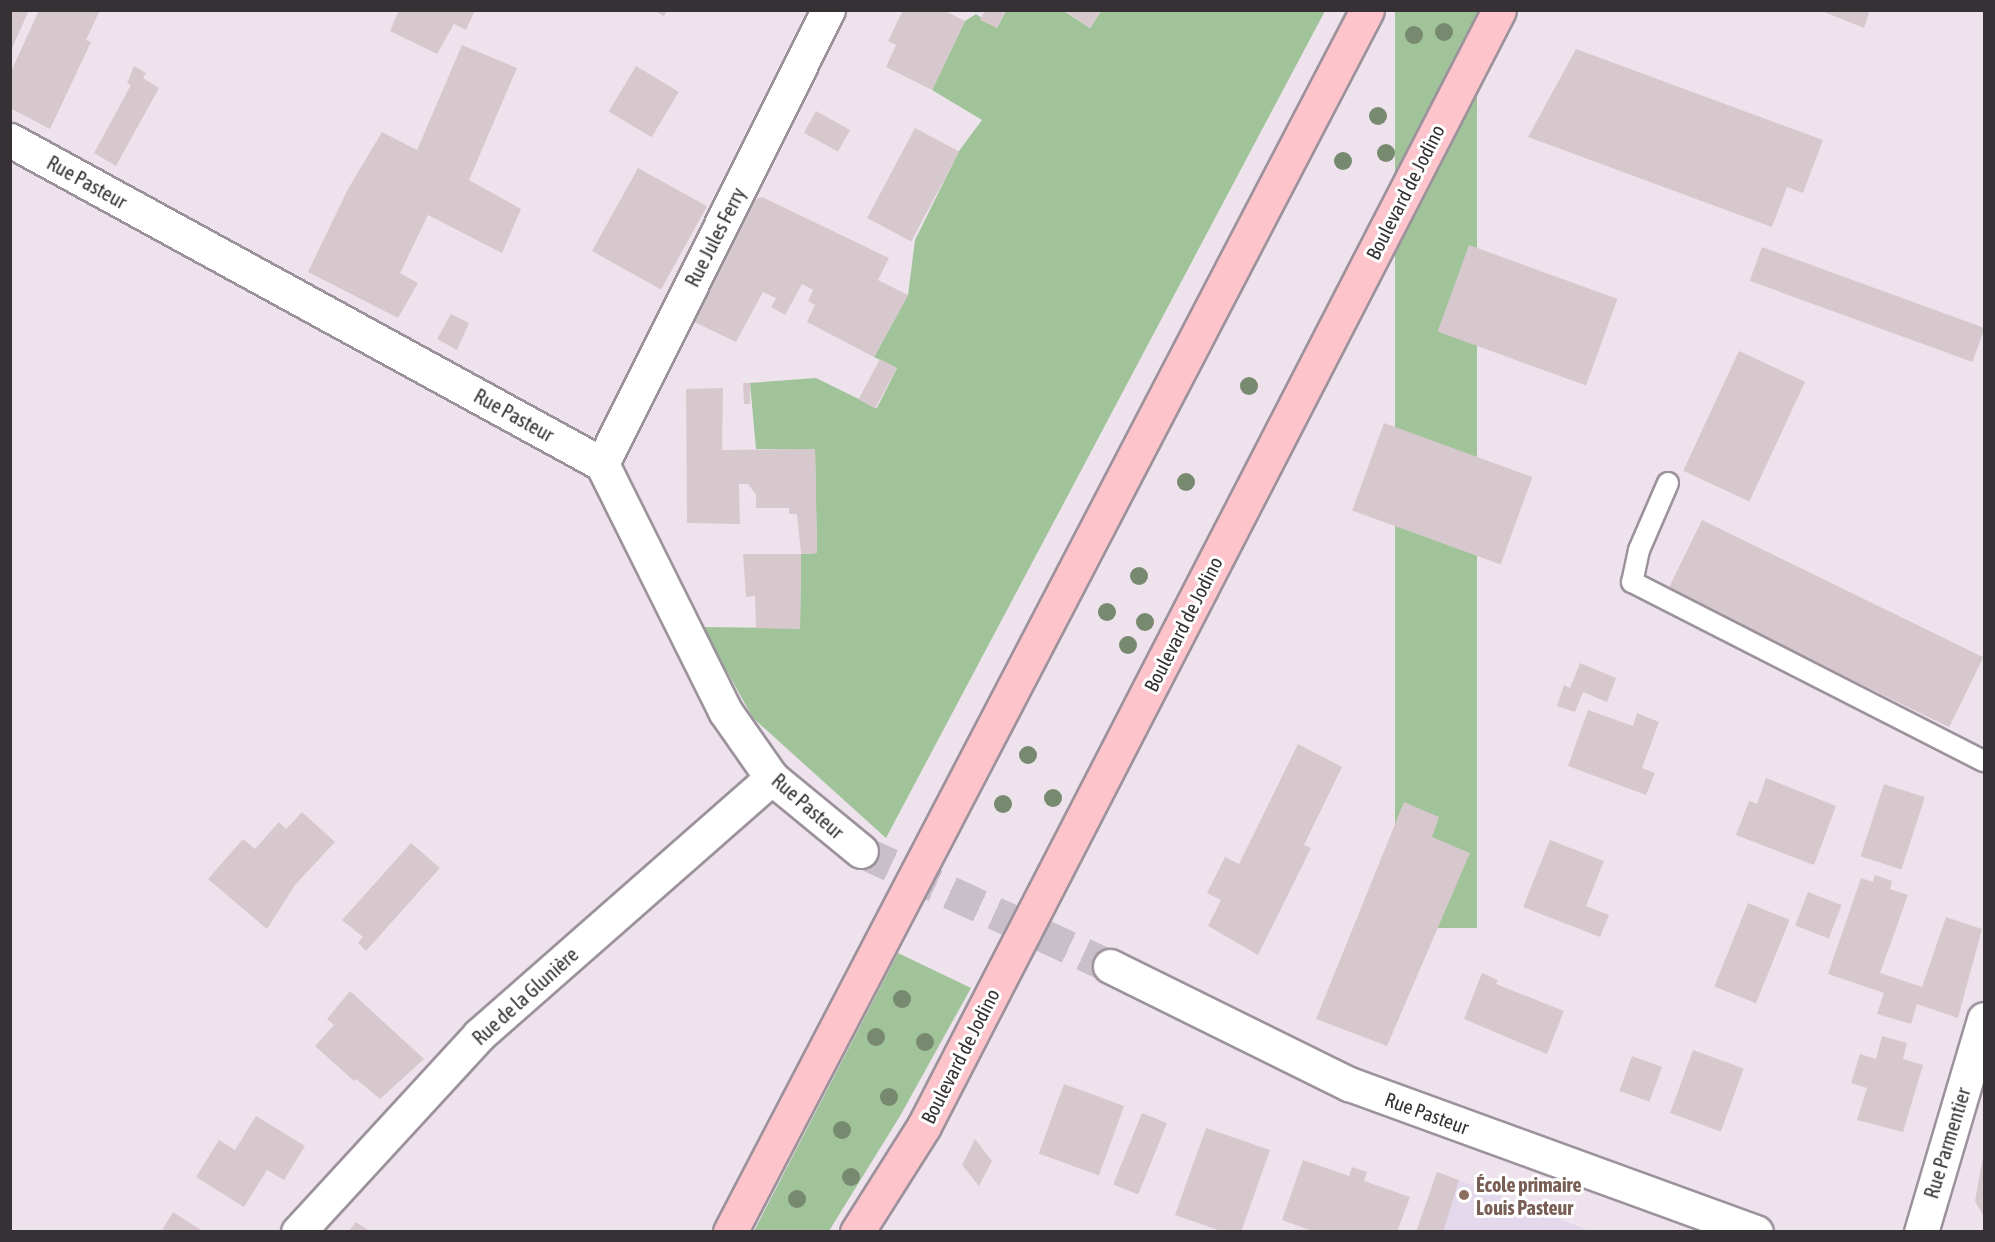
<!DOCTYPE html>
<html>
<head>
<meta charset="utf-8">
<style>
  body { margin:0 }
  #map { position:relative; width:1995px; height:1242px; overflow:hidden; background:#eee3ed; font-family:"Asap Condensed",sans-serif }
  div>[style] { position:absolute }
  .education>* { inset:0; background:#e4d8ec }
  .green>* { inset:0; background:#a1c39a; transform-origin:0 0 }
  .building>* { inset:0; background:#d7c8cd; transform-origin:0 0 }
  .tertiary-tunnel>* { height:33px; margin-top:-16.5px; transform-origin:0; background:repeating-linear-gradient(90deg,#c9bfc8 0 33px,transparent 0 49px) }
  .roads { filter:drop-shadow(2px 0 #9c929c) drop-shadow(-2px 0 #9c929c) drop-shadow(0 2px #9c929c) drop-shadow(0 -2px #9c929c) }
  .service>* { height:20px; margin:-10px; padding:0 10px; transform-origin:10px; border-radius:10px; background:#fff }
  .minor>* { height:33px; margin:-16.5px; padding:0 16.5px; transform-origin:16.5px; border-radius:16.5px; background:#fff }
  .tertiary>* { height:33px; margin:-16.5px; padding:0 16.5px; transform-origin:16.5px; border-radius:16.5px; background:#fff }
  .primary>* { height:33px; margin:-16.5px; padding:0 16.5px; transform-origin:16.5px; border-radius:16.5px; background:#fec4cb }
  .trees>* { width:18px; height:18px; margin:-9px; border-radius:50%; background:#778a6f }
  .dots>* { width:16px; height:16px; translate:-50% -50%; box-sizing:border-box; border:3px solid #fff; border-radius:50% }
  span { translate:-50% -50%; white-space:nowrap; text-align:center; line-height:1.15; -webkit-text-stroke:6px #fff; paint-order:stroke }
  .street-label { font-size:20px; color:#353134 }
  .education-label { font-size:20px; color:#785e54; font-weight:700 }
  .left { translate:0 -50%; text-align:left }
  .frame { position:absolute; inset:0; border:12px solid #353134; pointer-events:none }
</style>
</head>
<body>
<div id="map">
  <div class="education">
    <i style="clip-path:polygon(1437px 1172px,1591px 1231px,1416px 1232px)"></i>
  </div>
  <div class="green">
    <i style="clip-path:polygon(1006px 11px,1064px 11px,1090px 28px,1101px 11px,1325px 11px,886px 838px,753px 718px,702px 627px,800px 628px,801px 554px,817px 553px,815px 450px,756px 449px,750px 383px,816px 378px,877px 408px,897px 368px,874px 357px,908px 295px,915px 240px,959px 151px,982px 120px,932px 90px,965px 21px,976px 14px,997px 28px)"></i>
    <i style="left:1395px;top:11px;width:82px;height:917px"></i>
    <i style="clip-path:polygon(898px 953px,971px 988px,900px 1116px,829px 1231px,754px 1231px)"></i>
  </div>
  <div class="building">
    <i style="clip-path:polygon(10px 10px,29px 10px,10px 53px)"></i>
    <i style="clip-path:polygon(39px 10px,100px 10px,86px 40px,91px 42px,50px 129px,10px 108px,10px 74px)"></i>
    <i style="clip-path:polygon(399px 10px,475px 10px,466px 30px,454px 24px,437px 54px,390px 31px)"></i>
    <i style="clip-path:polygon(653px 10px,667px 10px,664px 16px)"></i>
    <i style="clip-path:polygon(903px 10px,943px 10px,965px 21px,932px 90px,886px 67px,896px 45px,888px 41px)"></i>
    <i style="clip-path:polygon(985px 10px,1006px 10px,997px 28px,980px 20px)"></i>
    <i style="clip-path:polygon(1064px 10px,1101px 10px,1090px 28px)"></i>
    <i style="clip-path:polygon(1819px 10px,1870px 10px,1864px 28px)"></i>
    <i style="clip-path:polygon(462px 45px,517px 68px,469px 180px,521px 209px,502px 253px,428px 215px,400px 273px,418px 283px,398px 318px,308px 272px,348px 189px,382px 132px,417px 150px)"></i>
    <i style="clip-path:polygon(1576px 49px,1823px 140px,1803px 193px,1787px 187px,1772px 227px,1528px 137px)"></i>
    <i style="clip-path:polygon(134px 66px,146px 73px,143px 78px,159px 88px,116px 166px,94px 153px,131px 85px,127px 83px)"></i>
    <i style="left:636px;top:66px;width:50px;height:53px;rotate:31deg"></i>
    <i style="left:816px;top:111px;width:39px;height:25px;rotate:29deg"></i>
    <i style="left:915px;top:128px;width:50px;height:102px;rotate:28deg"></i>
    <i style="left:638px;top:168px;width:79px;height:95px;rotate:29deg"></i>
    <i style="clip-path:polygon(762px 197px,889px 258px,878px 280px,908px 295px,874px 357px,807px 322px,815px 305px,808px 301px,813px 290px,802px 284px,785px 315px,771px 307px,776px 298px,763px 292px,736px 342px,690px 320px,727px 245px,731px 248px,748px 202px)"></i>
    <i style="left:1469px;top:245px;width:158px;height:92px;rotate:20deg"></i>
    <i style="left:1762px;top:247px;width:237px;height:36px;rotate:20deg"></i>
    <i style="clip-path:polygon(451px 314px,469px 323px,457px 350px,437px 339px)"></i>
    <i style="left:1739px;top:351px;width:73px;height:132px;rotate:25deg"></i>
    <i style="left:880px;top:359px;width:19px;height:46px;rotate:28deg"></i>
    <i style="clip-path:polygon(743px 383px,750px 383px,750px 404px,744px 404px)"></i>
    <i style="clip-path:polygon(723px 388px,722px 450px,815px 449px,817px 553px,801px 554px,800px 629px,756px 628px,755px 596px,746px 597px,743px 554px,801px 554px,797px 514px,789px 514px,789px 508px,756px 508px,756px 495px,748px 484px,739px 484px,740px 524px,687px 523px,686px 389px)"></i>
    <i style="left:1384px;top:423px;width:158px;height:93px;rotate:20deg"></i>
    <i style="left:1702px;top:520px;width:313px;height:78px;rotate:26deg"></i>
    <i style="clip-path:polygon(1580px 663px,1616px 678px,1607px 702px,1583px 692px,1575px 712px,1557px 706px,1564px 685px,1570px 688px)"></i>
    <i style="clip-path:polygon(1588px 710px,1633px 726px,1637px 713px,1659px 722px,1642px 768px,1655px 773px,1646px 795px,1568px 766px)"></i>
    <i style="clip-path:polygon(1298px 744px,1342px 767px,1304px 845px,1311px 848px,1258px 955px,1208px 926px,1221px 900px,1207px 893px,1225px 857px,1239px 864px)"></i>
    <i style="clip-path:polygon(1766px 778px,1836px 806px,1814px 865px,1736px 835px,1749px 801px,1757px 804px)"></i>
    <i style="left:1884px;top:784px;width:43px;height:76px;rotate:18deg"></i>
    <i style="clip-path:polygon(1404px 802px,1439px 817px,1432px 837px,1470px 853px,1387px 1046px,1316px 1019px)"></i>
    <i style="clip-path:polygon(302px 812px,335px 842px,295px 885px,267px 929px,208px 879px,243px 839px,255px 849px,279px 822px,286px 829px)"></i>
    <i style="clip-path:polygon(1550px 840px,1604px 861px,1586px 906px,1609px 915px,1600px 937px,1523px 907px)"></i>
    <i style="clip-path:polygon(411px 843px,440px 868px,366px 951px,358px 943px,363px 937px,342px 920px)"></i>
    <i style="clip-path:polygon(1875px 875px,1892px 881px,1890px 889px,1908px 895px,1880px 973px,1922px 987px,1946px 917px,1982px 929px,1958px 1018px,1917px 1004px,1911px 1024px,1877px 1014px,1884px 993px,1828px 974px,1861px 878px,1873px 882px)"></i>
    <i style="left:1808px;top:892px;width:36px;height:36px;rotate:21deg"></i>
    <i style="left:1748px;top:903px;width:45px;height:90px;rotate:22deg"></i>
    <i style="clip-path:polygon(1482px 973px,1498px 980px,1496px 984px,1564px 1011px,1547px 1054px,1464px 1019px)"></i>
    <i style="clip-path:polygon(350px 991px,424px 1059px,380px 1099px,356px 1079px,354px 1081px,315px 1046px,334px 1025px,327px 1019px)"></i>
    <i style="clip-path:polygon(1882px 1036px,1907px 1043px,1903px 1059px,1923px 1065px,1903px 1132px,1857px 1120px,1867px 1088px,1851px 1083px,1860px 1054px,1876px 1059px)"></i>
    <i style="left:1693px;top:1050px;width:54px;height:67px;rotate:20deg"></i>
    <i style="left:1632px;top:1056px;width:32px;height:37px;rotate:20deg"></i>
    <i style="left:1064px;top:1084px;width:64px;height:74px;rotate:20deg"></i>
    <i style="left:1142px;top:1113px;width:27px;height:77px;rotate:22deg"></i>
    <i style="clip-path:polygon(256px 1116px,305px 1146px,284px 1180px,267px 1170px,244px 1207px,196px 1177px,219px 1140px,235px 1150px)"></i>
    <i style="clip-path:polygon(1206px 1128px,1270px 1150px,1241px 1232px,1224px 1232px,1175px 1215px)"></i>
    <i style="clip-path:polygon(975px 1139px,992px 1161px,979px 1186px,962px 1165px)"></i>
    <i style="clip-path:polygon(1983px 1157px,1984px 1157px,1984px 1217px,1975px 1201px)"></i>
    <i style="clip-path:polygon(1303px 1160px,1349px 1176px,1352px 1167px,1367px 1172px,1364px 1181px,1410px 1197px,1397px 1232px,1315px 1232px,1282px 1220px)"></i>
    <i style="clip-path:polygon(1437px 1172px,1459px 1180px,1443px 1232px,1416px 1232px)"></i>
    <i style="clip-path:polygon(173px 1212px,204px 1232px,161px 1232px)"></i>
    <i style="clip-path:polygon(356px 1222px,371px 1232px,348px 1232px)"></i>
  </div>
  <div class="tertiary-tunnel">
    <i style="left:861px;top:851px;width:274px;rotate:24.8deg"></i>
  </div>
  <div class="roads">
    <div class="service">
      <i style="left:1668px;top:483px;width:73px;rotate:113.4deg"></i>
      <i style="left:1639px;top:550px;width:33px;rotate:102deg"></i>
      <i style="left:1632px;top:582px;width:395px;rotate:27deg"></i>
    </div>
    <div class="minor">
      <i style="left:602px;top:464px;width:507px;rotate:-63.54deg"></i>
      <i style="left:298px;top:1232px;width:268px;rotate:-47.4deg"></i>
      <i style="left:479px;top:1035px;width:390px;rotate:-41.3deg"></i>
      <i style="left:1921px;top:1232px;width:222px;rotate:-73.5deg"></i>
    </div>
    <div class="tertiary">
      <i style="left:10px;top:140px;width:675px;rotate:28.69deg"></i>
      <i style="left:602px;top:464px;width:276px;rotate:63.5deg"></i>
      <i style="left:725px;top:711px;width:82px;rotate:55deg"></i>
      <i style="left:772px;top:778px;width:115px;rotate:39.4deg"></i>
      <i style="left:1110px;top:966px;width:267px;rotate:26.3deg"></i>
      <i style="left:1349px;top:1084px;width:433px;rotate:20deg"></i>
    </div>
    <div class="primary">
      <i style="left:730px;top:1232px;width:1378px;rotate:-62.47deg"></i>
      <i style="left:857px;top:1232px;width:125px;rotate:-57.7deg"></i>
      <i style="left:924px;top:1126px;width:1255px;rotate:-62.74deg"></i>
    </div>
  </div>
  <div class="trees">
    <i style="left:1444px;top:32px"></i>
    <i style="left:1414px;top:35px"></i>
    <i style="left:1378px;top:116px"></i>
    <i style="left:1386px;top:153px"></i>
    <i style="left:1343px;top:161px"></i>
    <i style="left:1249px;top:386px"></i>
    <i style="left:1186px;top:482px"></i>
    <i style="left:1139px;top:576px"></i>
    <i style="left:1107px;top:612px"></i>
    <i style="left:1145px;top:622px"></i>
    <i style="left:1128px;top:645px"></i>
    <i style="left:1028px;top:755px"></i>
    <i style="left:1053px;top:798px"></i>
    <i style="left:1003px;top:804px"></i>
    <i style="left:902px;top:999px"></i>
    <i style="left:876px;top:1037px"></i>
    <i style="left:925px;top:1042px"></i>
    <i style="left:889px;top:1097px"></i>
    <i style="left:842px;top:1130px"></i>
    <i style="left:851px;top:1177px"></i>
    <i style="left:797px;top:1199px"></i>
  </div>
  <div class="dots">
    <i style="left:1464px;top:1195px;background:#8d6e63"></i>
  </div>
  <div class="street-label">
    <span style="left:87px;top:182px;rotate:29deg">Rue Pasteur</span>
    <span style="left:1405px;top:192px;rotate:-63deg">Boulevard de Jodino</span>
    <span style="left:715px;top:237px;rotate:-63deg">Rue Jules Ferry</span>
    <span style="left:514px;top:415px;rotate:29deg">Rue Pasteur</span>
    <span style="left:1183px;top:624px;rotate:-63deg">Boulevard de Jodino</span>
    <span style="left:808px;top:806px;rotate:41deg">Rue Pasteur</span>
    <span style="left:525px;top:996px;rotate:-42deg">Rue de la Glunière</span>
    <span style="left:960px;top:1056px;rotate:-63deg">Boulevard de Jodino</span>
    <span style="left:1427px;top:1113px;rotate:20deg">Rue Pasteur</span>
    <span style="left:1947px;top:1143px;rotate:-73deg">Rue Parmentier</span>
  </div>
  <div class="education-label">
    <span class="left" style="left:1476px;top:1196px">École primaire<br>Louis Pasteur</span>
  </div>
  <div class="frame"></div>
</div>
</body>
</html>
